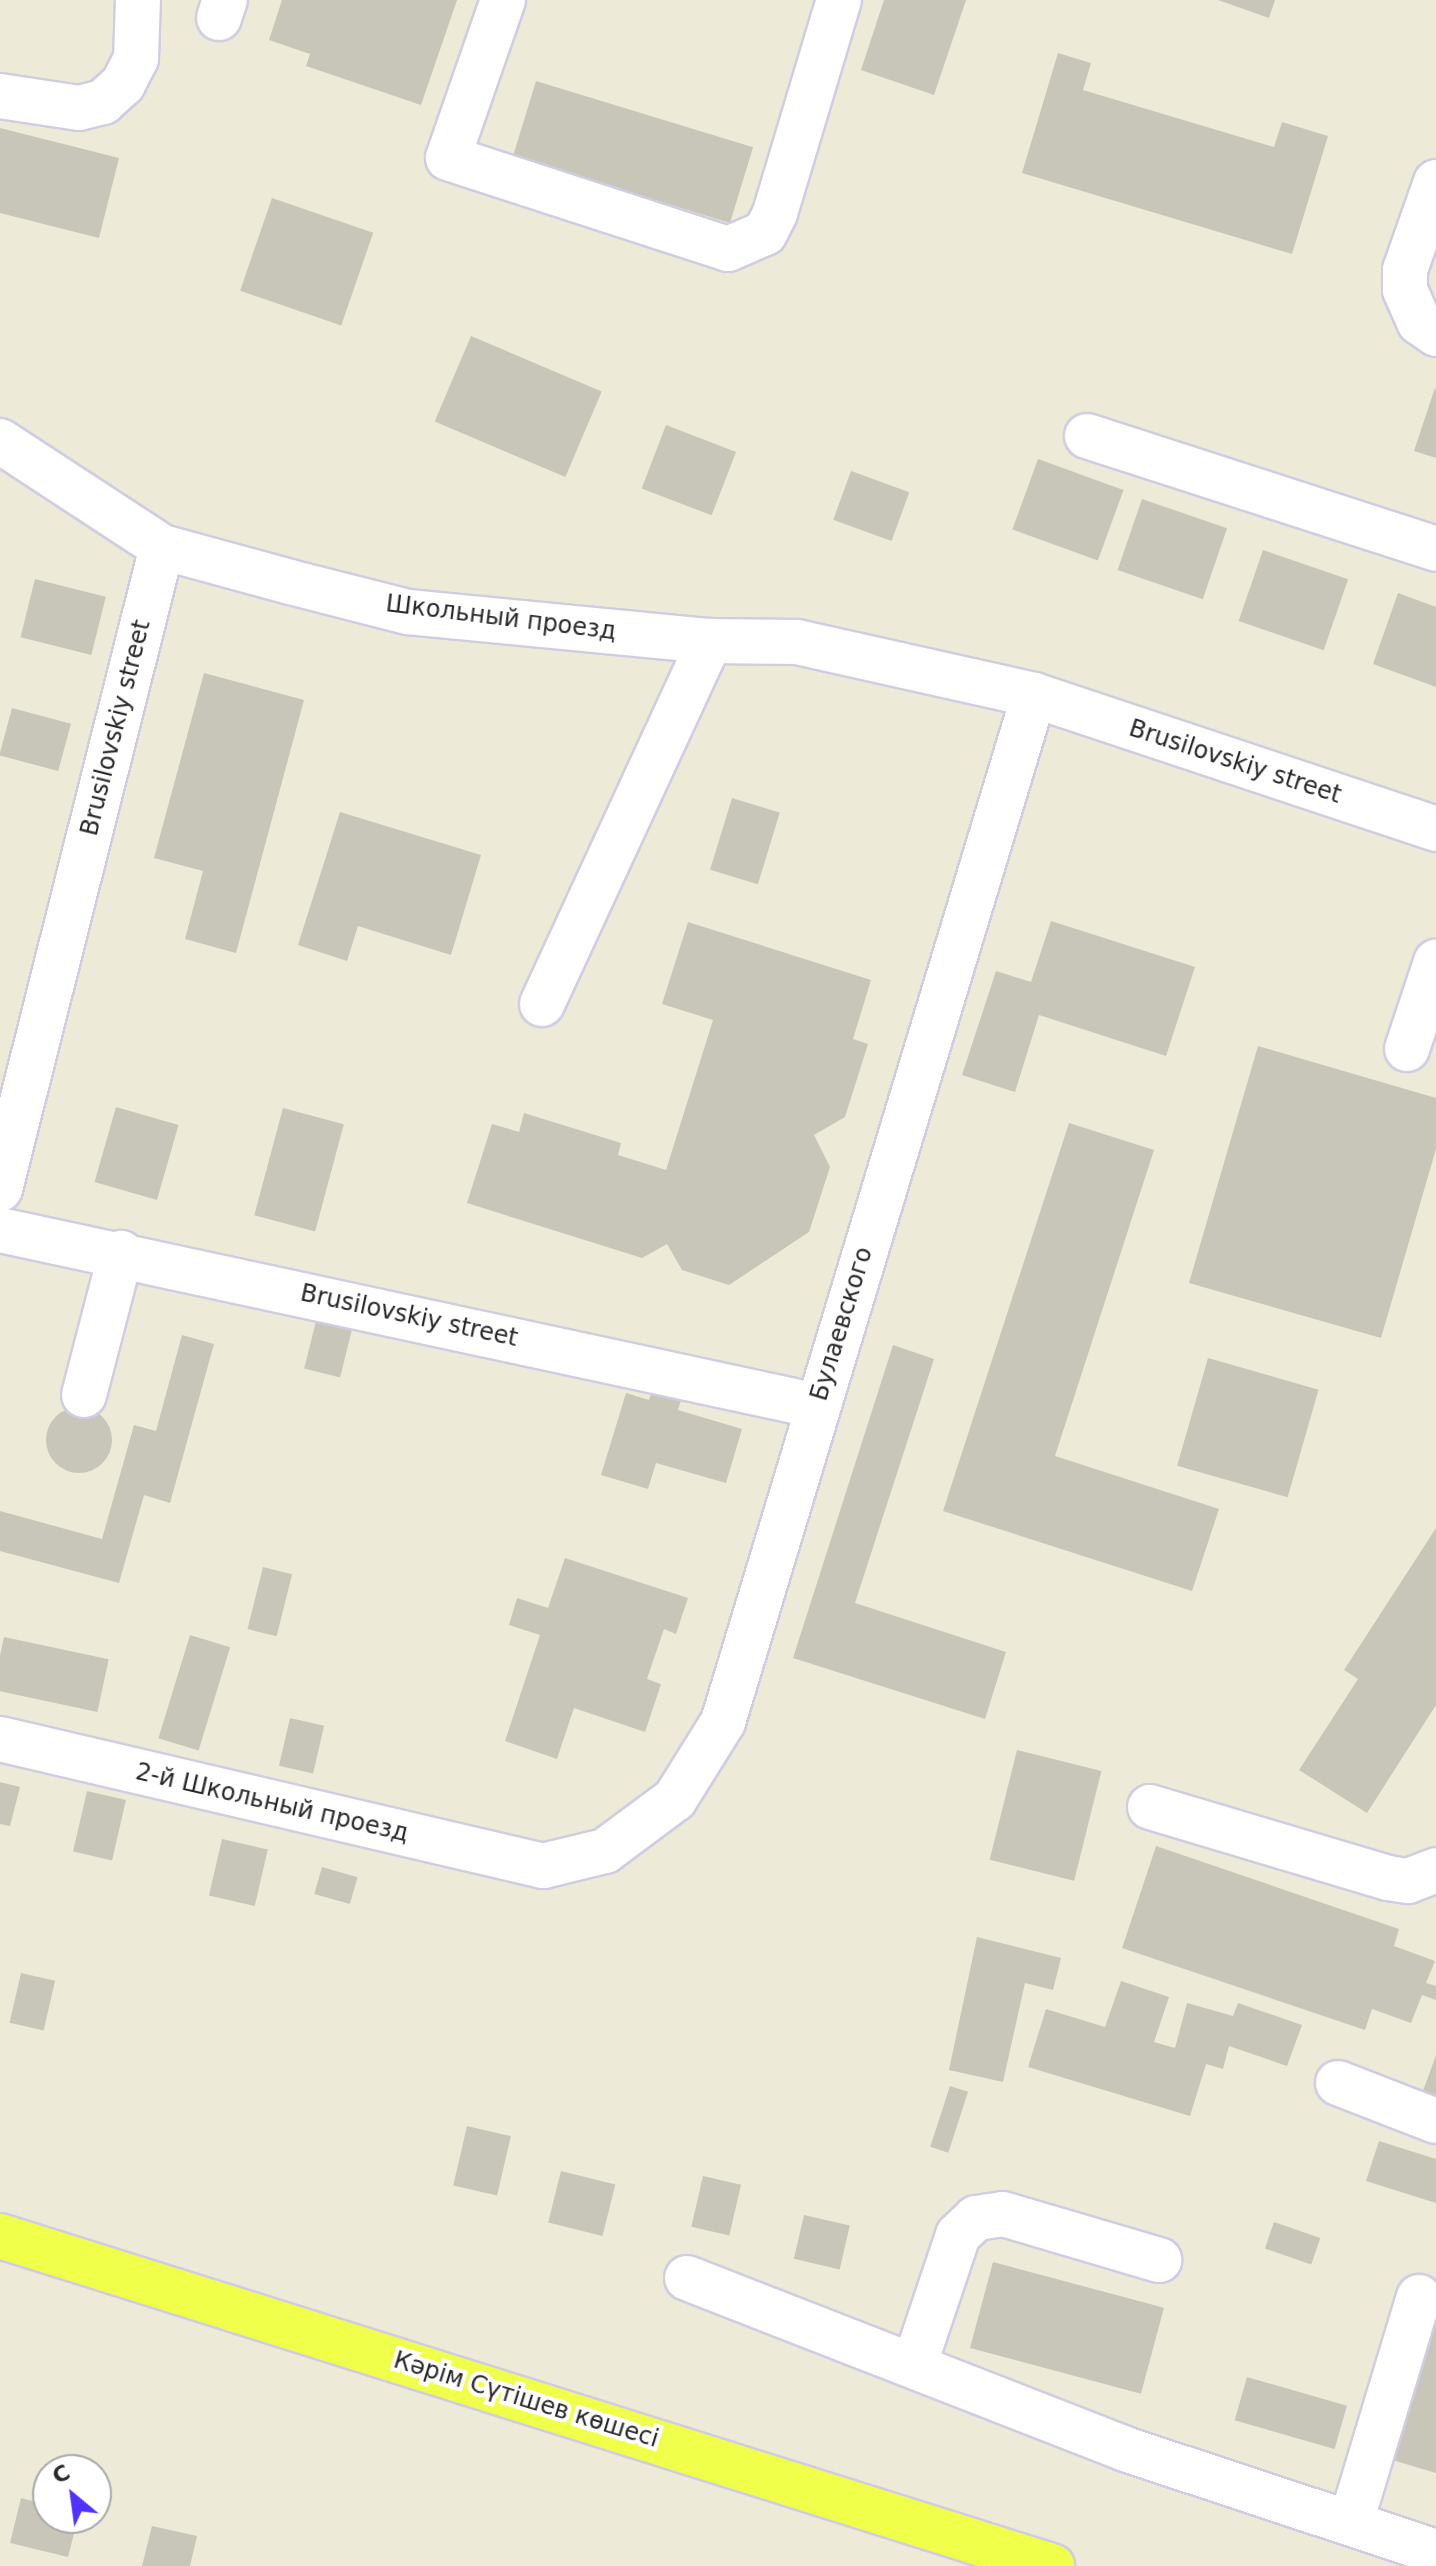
<!DOCTYPE html>
<html>
<head>
<meta charset="utf-8">
<style>
  body { margin:0 }
  #map { position:relative; width:1436px; height:2566px; overflow:hidden; background:#edead8; font-family:"DejaVu Sans",sans-serif }
  div>[style] { position:absolute }
  .building>* { inset:0; background:#c8c6b8; transform-origin:0 0 }
  .round { border-radius:50% }
  .roads { filter:drop-shadow(2px 0 #d0cde3) drop-shadow(-2px 0 #d0cde3) drop-shadow(0 2px #d0cde3) drop-shadow(0 -2px #d0cde3) }
  .minor>* { height:44px; margin:-22px; padding:0 22px; transform-origin:22px; border-radius:22px; background:#fff }
  .major>* { height:44px; margin:-22px; padding:0 22px; transform-origin:22px; border-radius:22px; background:#efff4a }
  span { translate:-50% -50%; white-space:nowrap; text-align:center; line-height:1.15; -webkit-text-stroke:8px #fff; paint-order:stroke }
  .street-label { font-size:24px; color:#282828 }
  .north { position:absolute; left:32px; top:2454px; width:80px; height:80px; box-sizing:border-box; background:#fff; border:2px solid #a9a9a9; border-radius:50%; rotate:331deg; font-size:22px; font-weight:700; line-height:32px; text-align:center; color:#282828 }
  .north::after { content:''; display:block; margin:auto; width:28px; height:36px; background:#4f32ff; clip-path:polygon(50% 0,100% 100%,50% 72%,0 100%) }
</style>
</head>
<body>
<div id="map">
  <div class="building">
    <i style="clip-path:polygon(282px 0,457px 0,421px 105px,306px 66px,310px 54px,269px 40px)"></i>
    <i style="clip-path:polygon(884px 0,966px 0,934px 95px,861px 70px)"></i>
    <i style="clip-path:polygon(1218px 0,1275px 0,1269px 18px)"></i>
    <i style="clip-path:polygon(1058px 53px,1091px 63px,1083px 90px,1274px 147px,1282px 122px,1328px 136px,1292px 254px,1022px 173px)"></i>
    <i style="left:536px;top:81px;width:227px;height:79px;rotate:17deg"></i>
    <i style="clip-path:polygon(0 128px,119px 158px,99px 238px,0 213px)"></i>
    <i style="left:272px;top:198px;width:107px;height:98px;rotate:19deg"></i>
    <i style="left:471px;top:336px;width:142px;height:93px;rotate:23deg"></i>
    <i style="clip-path:polygon(1435px 388px,1436px 389px,1436px 458px,1414px 451px)"></i>
    <i style="left:666px;top:425px;width:75px;height:68px;rotate:21deg"></i>
    <i style="left:1038px;top:459px;width:91px;height:75px;rotate:20deg"></i>
    <i style="left:851px;top:471px;width:62px;height:52px;rotate:20deg"></i>
    <i style="left:1142px;top:499px;width:90px;height:75px;rotate:19deg"></i>
    <i style="left:1263px;top:550px;width:90px;height:75px;rotate:19deg"></i>
    <i style="left:35px;top:579px;width:73px;height:60px;rotate:14deg"></i>
    <i style="clip-path:polygon(1398px 593px,1436px 607px,1436px 687px,1373px 664px)"></i>
    <i style="clip-path:polygon(204px 673px,304px 700px,236px 953px,185px 939px,203px 871px,154px 858px)"></i>
    <i style="left:12px;top:708px;width:61px;height:49px;rotate:15deg"></i>
    <i style="left:732px;top:798px;width:50px;height:75px;rotate:17deg"></i>
    <i style="clip-path:polygon(340px 812px,481px 855px,451px 955px,358px 926px,347px 961px,298px 945px)"></i>
    <i style="clip-path:polygon(1051px 921px,1195px 967px,1166px 1056px,1039px 1015px,1015px 1092px,962px 1075px,996px 971px,1031px 982px)"></i>
    <i style="clip-path:polygon(688px 922px,871px 980px,853px 1039px,868px 1044px,845px 1117px,814px 1135px,830px 1167px,809px 1232px,729px 1285px,682px 1270px,667px 1244px,642px 1258px,467px 1203px,492px 1124px,519px 1132px,524px 1113px,621px 1143px,618px 1155px,666px 1170px,713px 1020px,662px 1004px)"></i>
    <i style="clip-path:polygon(1258px 1046px,1436px 1098px,1436px 1149px,1381px 1338px,1189px 1283px)"></i>
    <i style="left:116px;top:1107px;width:65px;height:78px;rotate:16deg"></i>
    <i style="left:283px;top:1108px;width:63px;height:111px;rotate:15deg"></i>
    <i style="clip-path:polygon(1069px 1123px,1154px 1150px,1055px 1456px,1219px 1509px,1192px 1591px,943px 1511px)"></i>
    <i style="left:316px;top:1321px;width:37px;height:49px;rotate:14deg"></i>
    <i style="clip-path:polygon(182px 1335px,214px 1344px,170px 1503px,144px 1495px,119px 1583px,0 1551px,0 1511px,102px 1539px,134px 1425px,156px 1431px)"></i>
    <i style="clip-path:polygon(893px 1345px,934px 1359px,855px 1603px,1006px 1652px,985px 1719px,793px 1658px)"></i>
    <i style="left:1208px;top:1358px;width:115px;height:112px;rotate:16deg"></i>
    <i style="clip-path:polygon(656px 1378px,685px 1387px,678px 1410px,742px 1429px,726px 1483px,656px 1463px,648px 1489px,601px 1475px,626px 1393px,649px 1400px)"></i>
    <i class="round" style="left:46px;top:1407px;width:66px;height:66px"></i>
    <i style="clip-path:polygon(1436px 1528px,1436px 1705px,1367px 1813px,1299px 1770px,1358px 1679px,1344px 1670px)"></i>
    <i style="clip-path:polygon(565px 1558px,688px 1598px,676px 1634px,664px 1629px,647px 1679px,661px 1684px,645px 1732px,574px 1708px,557px 1759px,505px 1741px,540px 1635px,509px 1625px,517px 1598px,548px 1608px)"></i>
    <i style="left:263px;top:1567px;width:30px;height:64px;rotate:14deg"></i>
    <i style="left:190px;top:1635px;width:42px;height:108px;rotate:17deg"></i>
    <i style="left:4px;top:1637px;width:107px;height:54px;rotate:12deg"></i>
    <i style="left:290px;top:1718px;width:35px;height:49px;rotate:13deg"></i>
    <i style="left:1017px;top:1750px;width:87px;height:113px;rotate:14deg"></i>
    <i style="clip-path:polygon(0 1782px,20px 1787px,10px 1826px,0 1824px)"></i>
    <i style="left:87px;top:1791px;width:40px;height:62px;rotate:13deg"></i>
    <i style="left:222px;top:1839px;width:47px;height:58px;rotate:13deg"></i>
    <i style="clip-path:polygon(1156px 1846px,1399px 1929px,1394px 1946px,1435px 1961px,1426px 1983px,1436px 1986px,1436px 2000px,1422px 1995px,1411px 2023px,1372px 2009px,1365px 2030px,1122px 1948px)"></i>
    <i style="left:322px;top:1867px;width:37px;height:28px;rotate:16deg"></i>
    <i style="clip-path:polygon(977px 1937px,1061px 1958px,1053px 1990px,1025px 1983px,1003px 2082px,949px 2070px)"></i>
    <i style="left:21px;top:1973px;width:35px;height:51px;rotate:13deg"></i>
    <i style="clip-path:polygon(1121px 1981px,1169px 1997px,1154px 2042px,1175px 2048px,1187px 2003px,1233px 2016px,1238px 2003px,1302px 2025px,1287px 2066px,1229px 2046px,1223px 2069px,1206px 2064px,1190px 2116px,1028px 2067px,1046px 2009px,1105px 2027px)"></i>
    <i style="clip-path:polygon(1436px 2055px,1436px 2111px,1418px 2105px)"></i>
    <i style="left:950px;top:2086px;width:19px;height:64px;rotate:18deg"></i>
    <i style="left:467px;top:2126px;width:45px;height:61px;rotate:13deg"></i>
    <i style="clip-path:polygon(1379px 2141px,1436px 2159px,1436px 2203px,1366px 2181px)"></i>
    <i style="left:561px;top:2171px;width:56px;height:53px;rotate:14deg"></i>
    <i style="left:703px;top:2176px;width:39px;height:52px;rotate:13deg"></i>
    <i style="left:804px;top:2215px;width:47px;height:45px;rotate:13deg"></i>
    <i style="left:1274px;top:2222px;width:49px;height:28px;rotate:19deg"></i>
    <i style="left:993px;top:2262px;width:177px;height:89px;rotate:15deg"></i>
    <i style="clip-path:polygon(1436px 2302px,1436px 2473px,1389px 2459px)"></i>
    <i style="left:1247px;top:2377px;width:104px;height:45px;rotate:16deg"></i>
    <i style="clip-path:polygon(21px 2498px,48px 2505px,48px 2518px,78px 2518px,68px 2557px,10px 2543px)"></i>
    <i style="clip-path:polygon(152px 2526px,197px 2536px,190px 2566px,142px 2566px)"></i>
  </div>
  <div class="roads">
    <div class="minor">
      <i style="left:503px;top:0;width:167px;rotate:109.2deg"></i>
      <i style="left:448px;top:158px;width:294px;rotate:18deg"></i>
      <i style="left:728px;top:249px;width:40px;rotate:-23.4deg"></i>
      <i style="left:765px;top:233px;width:22px;rotate:-63deg"></i>
      <i style="left:775px;top:213px;width:222px;rotate:-73.3deg"></i>
      <i style="left:219px;top:18px;width:19px;rotate:-72deg"></i>
      <i style="left:0;top:96px;width:80px;rotate:8.6deg"></i>
      <i style="left:79px;top:108px;width:25px;rotate:-14deg"></i>
      <i style="left:103px;top:102px;width:27px;rotate:-42deg"></i>
      <i style="left:123px;top:84px;width:28px;rotate:-63deg"></i>
      <i style="left:136px;top:59px;width:59px;rotate:-88.1deg"></i>
      <i style="left:1436px;top:182px;width:93px;rotate:109.4deg"></i>
      <i style="left:1405px;top:270px;width:20px;rotate:90deg"></i>
      <i style="left:1405px;top:290px;width:35px;rotate:66deg"></i>
      <i style="left:1419px;top:322px;width:21px;rotate:35deg"></i>
      <i style="left:1087px;top:436px;width:367px;rotate:17.9deg"></i>
      <i style="left:0;top:441px;width:194px;rotate:33.2deg"></i>
      <i style="left:162px;top:547px;width:133px;rotate:15.3deg"></i>
      <i style="left:290px;top:582px;width:122px;rotate:14.3deg"></i>
      <i style="left:408px;top:612px;width:303px;rotate:5.5deg"></i>
      <i style="left:710px;top:641px;width:87px;rotate:0.7deg"></i>
      <i style="left:797px;top:642px;width:243px;rotate:12.6deg"></i>
      <i style="left:1034px;top:695px;width:424px;rotate:18.4deg"></i>
      <i style="left:542px;top:1004px;width:400px;rotate:-65.2deg"></i>
      <i style="left:1407px;top:1049px;width:92px;rotate:-71.6deg"></i>
      <i style="left:0;top:1189px;width:662px;rotate:-75.84deg"></i>
      <i style="left:0;top:1230px;width:836px;rotate:12.16deg"></i>
      <i style="left:84px;top:1395px;width:147px;rotate:-75.4deg"></i>
      <i style="left:0;top:1739px;width:558px;rotate:13.16deg"></i>
      <i style="left:543px;top:1866px;width:64px;rotate:-13.6deg"></i>
      <i style="left:605px;top:1851px;width:87px;rotate:-36.6deg"></i>
      <i style="left:675px;top:1799px;width:91px;rotate:-58.1deg"></i>
      <i style="left:723px;top:1722px;width:1073px;rotate:-73.15deg"></i>
      <i style="left:1150px;top:1807px;width:248px;rotate:16.6deg"></i>
      <i style="left:1388px;top:1878px;width:20px;rotate:9deg"></i>
      <i style="left:1408px;top:1881px;width:30px;rotate:-21deg"></i>
      <i style="left:1338px;top:2083px;width:105px;rotate:21.2deg"></i>
      <i style="left:687px;top:2278px;width:470px;rotate:21.3deg"></i>
      <i style="left:1125px;top:2449px;width:328px;rotate:18.3deg"></i>
      <i style="left:914px;top:2366px;width:138px;rotate:-71.4deg"></i>
      <i style="left:958px;top:2235px;width:25px;rotate:-43deg"></i>
      <i style="left:976px;top:2218px;width:27px;rotate:-8deg"></i>
      <i style="left:1003px;top:2214px;width:163px;rotate:16.4deg"></i>
      <i style="left:1351px;top:2522px;width:235px;rotate:-73.2deg"></i>
    </div>
    <div class="major">
      <i style="left:0;top:2236px;width:1103px;rotate:17.42deg"></i>
    </div>
  </div>
  <div class="street-label">
    <span style="left:501px;top:618px;rotate:7deg">Школьный проезд</span>
    <span style="left:116px;top:728px;rotate:-76deg">Brusilovskiy street</span>
    <span style="left:1235px;top:762px;rotate:18deg">Brusilovskiy street</span>
    <span style="left:409px;top:1316px;rotate:12deg">Brusilovskiy street</span>
    <span style="left:842px;top:1324px;rotate:-73deg">Булаевского</span>
    <span style="left:272px;top:1803px;rotate:13deg">2-й Школьный проезд</span>
    <span style="left:526px;top:2400px;rotate:17deg">Кәрім Сүтішев көшесі</span>
  </div>
  <div class="north">С</div>
</div>
</body>
</html>
